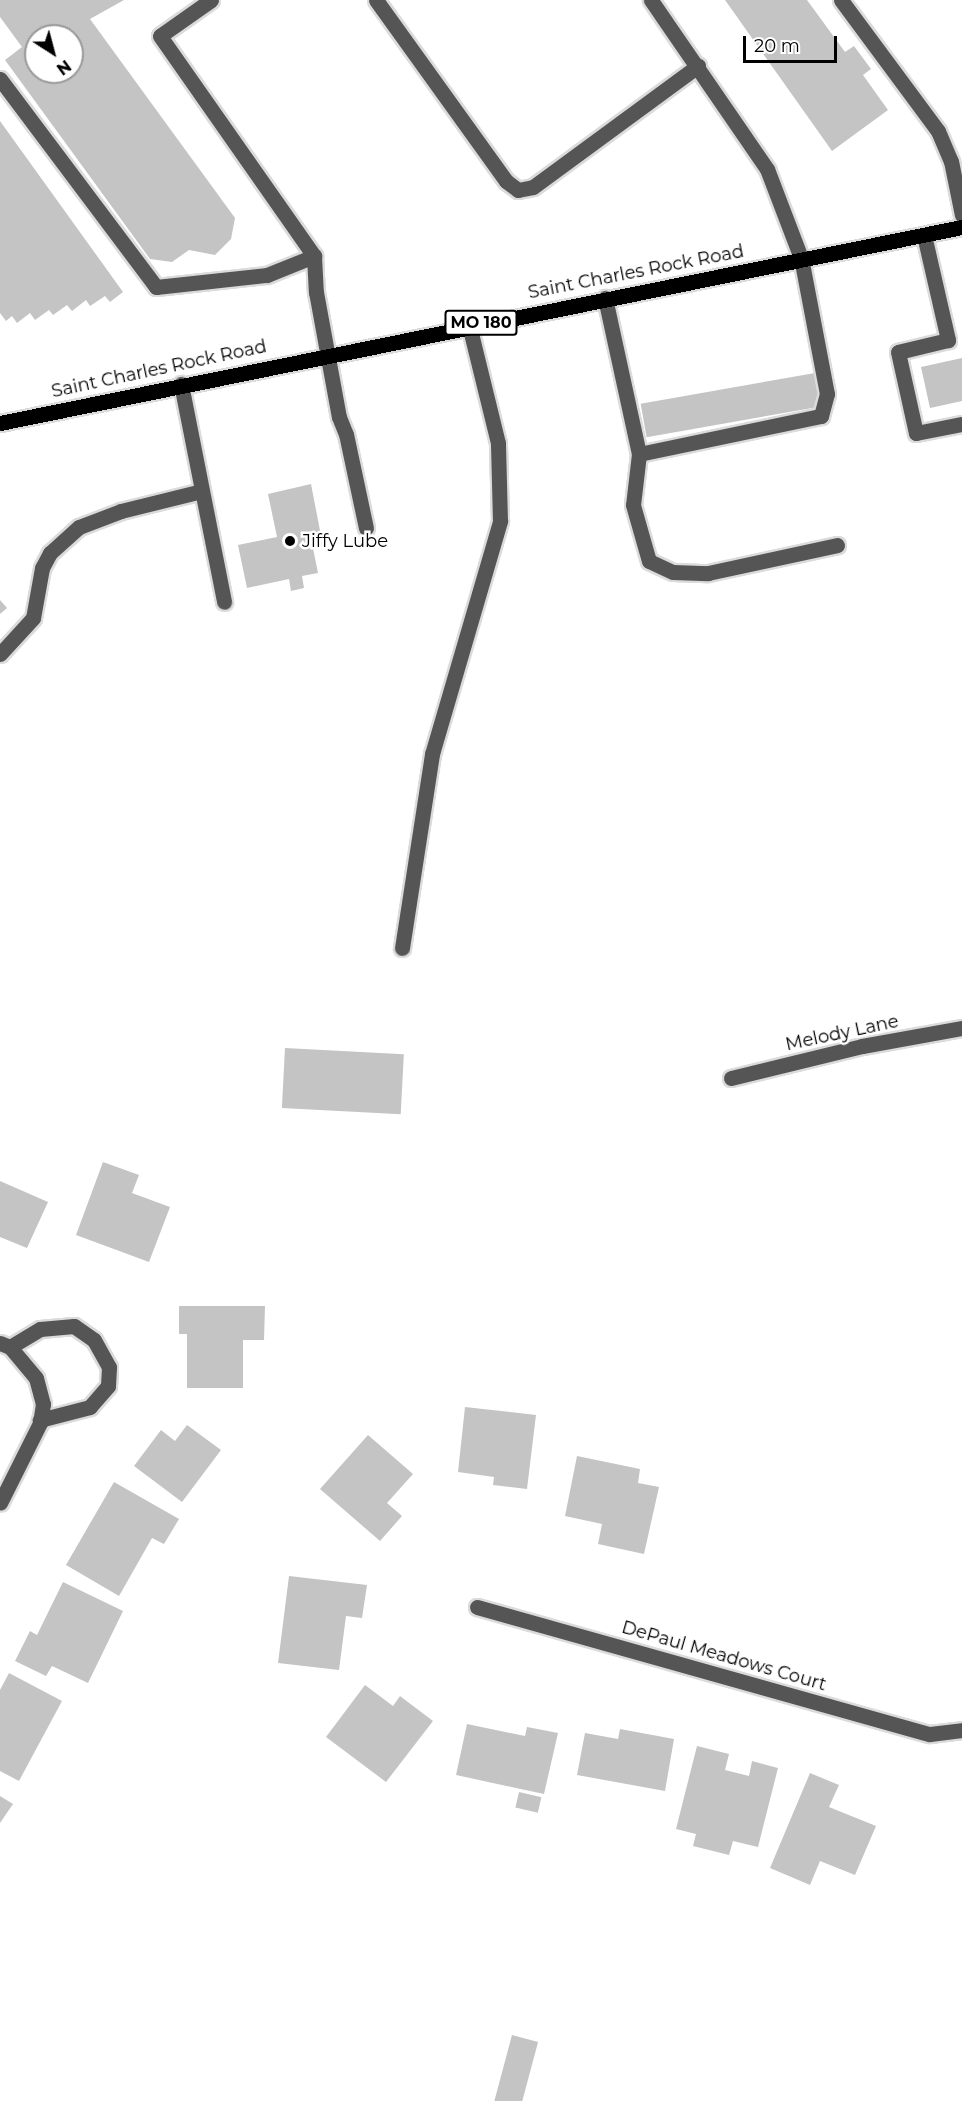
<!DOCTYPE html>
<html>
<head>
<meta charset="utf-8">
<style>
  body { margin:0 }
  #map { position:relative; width:962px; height:2101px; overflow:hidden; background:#fff; font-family:Montserrat,sans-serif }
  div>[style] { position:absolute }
  .building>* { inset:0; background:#c4c4c4; transform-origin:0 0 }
  .roads { filter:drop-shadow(2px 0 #dbdbdb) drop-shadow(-2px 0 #dbdbdb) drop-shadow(0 2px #dbdbdb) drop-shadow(0 -2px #dbdbdb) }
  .minor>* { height:15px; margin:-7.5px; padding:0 7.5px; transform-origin:7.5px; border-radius:7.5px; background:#555 }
  .major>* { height:15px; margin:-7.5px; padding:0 7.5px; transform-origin:7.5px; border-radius:7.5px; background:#000 }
  .dots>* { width:16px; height:16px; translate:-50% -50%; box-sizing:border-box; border:3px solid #fff; border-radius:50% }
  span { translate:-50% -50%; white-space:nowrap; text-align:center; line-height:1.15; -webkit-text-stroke:5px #fff; paint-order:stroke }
  .shield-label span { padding:2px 4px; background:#fff; border:2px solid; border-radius:4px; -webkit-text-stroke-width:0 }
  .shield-label { font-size:16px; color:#000; font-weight:700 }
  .street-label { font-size:18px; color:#000 }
  .poi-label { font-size:18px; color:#000 }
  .left { translate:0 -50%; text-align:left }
  .north { position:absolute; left:24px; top:24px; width:60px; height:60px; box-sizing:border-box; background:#fff; border:2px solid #999; border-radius:50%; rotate:144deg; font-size:16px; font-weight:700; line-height:24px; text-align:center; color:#000 }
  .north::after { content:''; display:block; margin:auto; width:21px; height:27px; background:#000; clip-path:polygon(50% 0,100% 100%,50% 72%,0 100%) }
  .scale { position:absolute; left:743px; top:36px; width:94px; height:27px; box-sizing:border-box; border:3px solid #000; border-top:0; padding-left:8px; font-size:18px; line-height:21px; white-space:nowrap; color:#000; -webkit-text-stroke:4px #fff; paint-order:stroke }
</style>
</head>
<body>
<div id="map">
  <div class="building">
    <i style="clip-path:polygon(evenodd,0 0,124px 0,90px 19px,235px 218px,231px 239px,215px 255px,189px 250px,172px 262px,150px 259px,5px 60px,22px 47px,0 17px,0 0,36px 36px,72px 36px,72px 72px,36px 72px,36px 36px)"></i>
    <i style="clip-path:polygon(725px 0,807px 0,845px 52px,854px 46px,871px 69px,863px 75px,888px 110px,832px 151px)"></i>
    <i style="clip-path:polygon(0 121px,123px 292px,110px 302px,105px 296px,90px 306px,86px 300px,72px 311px,67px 305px,53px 315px,49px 310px,35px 320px,30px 313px,17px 323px,12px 316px,6px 321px,0 313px)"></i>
    <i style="clip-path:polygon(962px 358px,962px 401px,930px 408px,921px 367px)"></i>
    <i style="left:815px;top:373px;width:34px;height:177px;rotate:80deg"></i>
    <i style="clip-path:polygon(311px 484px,323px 546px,313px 548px,318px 573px,302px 576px,304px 588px,291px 591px,289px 579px,247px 588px,238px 545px,277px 537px,268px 494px)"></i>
    <i style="clip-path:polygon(0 600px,7px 608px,0 614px)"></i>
    <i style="left:285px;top:1048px;width:119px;height:60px;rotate:3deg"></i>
    <i style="clip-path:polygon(103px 1162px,139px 1175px,132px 1193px,170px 1207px,149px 1262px,76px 1235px)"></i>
    <i style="clip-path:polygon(0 1181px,48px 1202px,27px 1248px,0 1237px)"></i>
    <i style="clip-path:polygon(179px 1306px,265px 1306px,264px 1340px,243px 1340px,243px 1388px,187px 1388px,187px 1334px,179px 1334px)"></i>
    <i style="clip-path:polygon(465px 1407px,536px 1415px,527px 1489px,493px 1485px,494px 1477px,458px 1472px)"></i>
    <i style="clip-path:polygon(187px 1425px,221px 1450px,182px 1502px,134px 1466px,161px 1430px,175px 1441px)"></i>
    <i style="clip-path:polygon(368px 1435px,413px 1474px,387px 1503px,402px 1516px,380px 1541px,320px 1489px)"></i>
    <i style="clip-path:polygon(577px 1456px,640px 1469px,638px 1483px,659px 1487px,644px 1554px,598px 1544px,602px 1524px,565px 1516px)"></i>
    <i style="clip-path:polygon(114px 1482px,179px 1519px,164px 1544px,152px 1538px,119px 1596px,66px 1565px)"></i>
    <i style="clip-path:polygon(289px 1576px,367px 1585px,362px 1618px,346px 1616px,339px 1670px,278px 1663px)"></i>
    <i style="clip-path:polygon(63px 1582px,123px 1611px,88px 1683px,52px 1666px,46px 1676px,15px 1661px,30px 1631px,37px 1635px)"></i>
    <i style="clip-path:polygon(9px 1673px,62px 1701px,19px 1781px,0 1771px,0 1690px)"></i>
    <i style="clip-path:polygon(365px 1685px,393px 1706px,400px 1696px,433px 1721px,386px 1782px,326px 1737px)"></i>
    <i style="clip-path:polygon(467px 1724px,525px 1736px,527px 1727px,558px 1733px,544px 1794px,456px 1775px)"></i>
    <i style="clip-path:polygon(620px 1729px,674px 1739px,665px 1791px,577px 1775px,585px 1733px,618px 1739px)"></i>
    <i style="clip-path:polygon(697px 1746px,729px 1754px,725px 1770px,749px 1776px,752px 1761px,778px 1768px,758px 1847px,733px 1841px,729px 1855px,693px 1846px,696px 1834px,676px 1829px)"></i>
    <i style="clip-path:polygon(810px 1773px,839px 1785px,829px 1807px,876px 1826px,855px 1875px,820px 1861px,810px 1885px,770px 1868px)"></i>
    <i style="left:519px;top:1792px;width:23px;height:16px;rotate:13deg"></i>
    <i style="clip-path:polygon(0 1796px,13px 1804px,0 1823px)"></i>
    <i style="left:512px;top:2035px;width:27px;height:68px;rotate:15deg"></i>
  </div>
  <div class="roads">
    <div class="minor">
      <i style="left:211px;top:0;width:62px;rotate:144.8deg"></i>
      <i style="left:160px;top:36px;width:269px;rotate:55deg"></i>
      <i style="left:314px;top:256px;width:36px;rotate:87deg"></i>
      <i style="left:316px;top:292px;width:127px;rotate:79.6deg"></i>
      <i style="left:339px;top:417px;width:18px;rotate:68deg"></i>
      <i style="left:346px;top:434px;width:96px;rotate:78deg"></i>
      <i style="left:376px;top:0;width:223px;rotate:54.3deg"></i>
      <i style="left:506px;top:181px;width:15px;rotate:37deg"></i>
      <i style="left:518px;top:190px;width:15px;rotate:-11deg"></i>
      <i style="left:533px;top:187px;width:205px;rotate:-36.3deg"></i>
      <i style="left:841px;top:0;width:163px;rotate:53.5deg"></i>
      <i style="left:938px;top:131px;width:33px;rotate:67deg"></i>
      <i style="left:951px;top:161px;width:55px;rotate:78.5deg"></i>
      <i style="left:0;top:79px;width:260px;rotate:53.1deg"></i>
      <i style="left:156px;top:287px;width:112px;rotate:-6.2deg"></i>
      <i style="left:267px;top:275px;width:51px;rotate:-22deg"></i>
      <i style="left:924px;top:235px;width:108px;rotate:77.1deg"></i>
      <i style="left:948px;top:340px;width:51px;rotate:166.5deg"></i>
      <i style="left:898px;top:352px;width:83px;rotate:77.5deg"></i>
      <i style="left:916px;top:433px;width:47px;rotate:-11.1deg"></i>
      <i style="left:605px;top:298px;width:160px;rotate:77.7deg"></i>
      <i style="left:639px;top:454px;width:186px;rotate:-11.8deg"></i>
      <i style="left:821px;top:416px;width:23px;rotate:-75deg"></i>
      <i style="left:827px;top:394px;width:138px;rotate:-100.8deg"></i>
      <i style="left:801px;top:258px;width:95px;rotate:-110.9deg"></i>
      <i style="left:767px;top:169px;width:205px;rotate:-124.5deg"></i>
      <i style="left:181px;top:384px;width:222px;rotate:78.8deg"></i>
      <i style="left:639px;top:454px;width:51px;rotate:96.7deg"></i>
      <i style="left:633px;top:505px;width:58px;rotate:74.1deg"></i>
      <i style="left:649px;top:561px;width:26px;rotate:25deg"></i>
      <i style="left:673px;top:572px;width:35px;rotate:2deg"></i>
      <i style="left:708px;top:573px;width:132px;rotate:-12.2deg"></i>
      <i style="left:0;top:654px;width:49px;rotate:-47.5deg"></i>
      <i style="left:33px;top:618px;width:51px;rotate:-79.8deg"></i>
      <i style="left:42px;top:568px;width:17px;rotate:-62deg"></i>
      <i style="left:50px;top:553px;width:39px;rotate:-42deg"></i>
      <i style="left:79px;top:527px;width:45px;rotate:-20.9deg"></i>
      <i style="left:121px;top:511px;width:83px;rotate:-13.9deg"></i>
      <i style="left:402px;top:948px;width:196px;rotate:-81.2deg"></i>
      <i style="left:432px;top:754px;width:243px;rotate:-73.7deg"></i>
      <i style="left:500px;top:521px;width:78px;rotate:-91.5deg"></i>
      <i style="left:498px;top:443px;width:122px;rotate:-103.8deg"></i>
      <i style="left:731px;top:1078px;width:135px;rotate:-13.7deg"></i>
      <i style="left:862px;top:1046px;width:102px;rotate:-10.2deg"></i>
      <i style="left:0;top:1343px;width:11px;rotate:22deg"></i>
      <i style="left:10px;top:1347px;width:40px;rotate:50deg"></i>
      <i style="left:36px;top:1378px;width:27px;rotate:75deg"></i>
      <i style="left:43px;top:1404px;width:19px;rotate:99deg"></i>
      <i style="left:40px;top:1423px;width:89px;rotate:116.6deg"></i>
      <i style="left:10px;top:1347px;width:35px;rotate:-31deg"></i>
      <i style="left:40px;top:1329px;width:34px;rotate:-5deg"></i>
      <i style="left:74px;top:1326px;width:24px;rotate:35deg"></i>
      <i style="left:94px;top:1340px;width:31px;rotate:61deg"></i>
      <i style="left:109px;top:1367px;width:19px;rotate:93deg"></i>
      <i style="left:108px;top:1386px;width:28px;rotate:131deg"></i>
      <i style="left:90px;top:1407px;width:52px;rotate:165.4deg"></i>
      <i style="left:477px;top:1607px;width:470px;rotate:15.7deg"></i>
      <i style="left:930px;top:1734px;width:32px;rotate:-7deg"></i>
    </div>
    <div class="major">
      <i style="left:0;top:423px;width:982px;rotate:-11.52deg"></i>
    </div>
  </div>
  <div class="dots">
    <i style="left:290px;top:541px;background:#000"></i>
  </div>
  <div class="shield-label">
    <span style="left:481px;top:323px">MO 180</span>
  </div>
  <div class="street-label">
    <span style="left:636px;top:272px;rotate:-11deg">Saint Charles Rock Road</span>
    <span style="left:159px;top:369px;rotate:-12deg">Saint Charles Rock Road</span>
    <span style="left:842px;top:1033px;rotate:-12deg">Melody Lane</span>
    <span style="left:724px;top:1656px;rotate:16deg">DePaul Meadows Court</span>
  </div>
  <div class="poi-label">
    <span class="left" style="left:302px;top:541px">Jiffy Lube</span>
  </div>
  <div class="north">N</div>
  <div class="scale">20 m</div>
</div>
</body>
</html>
